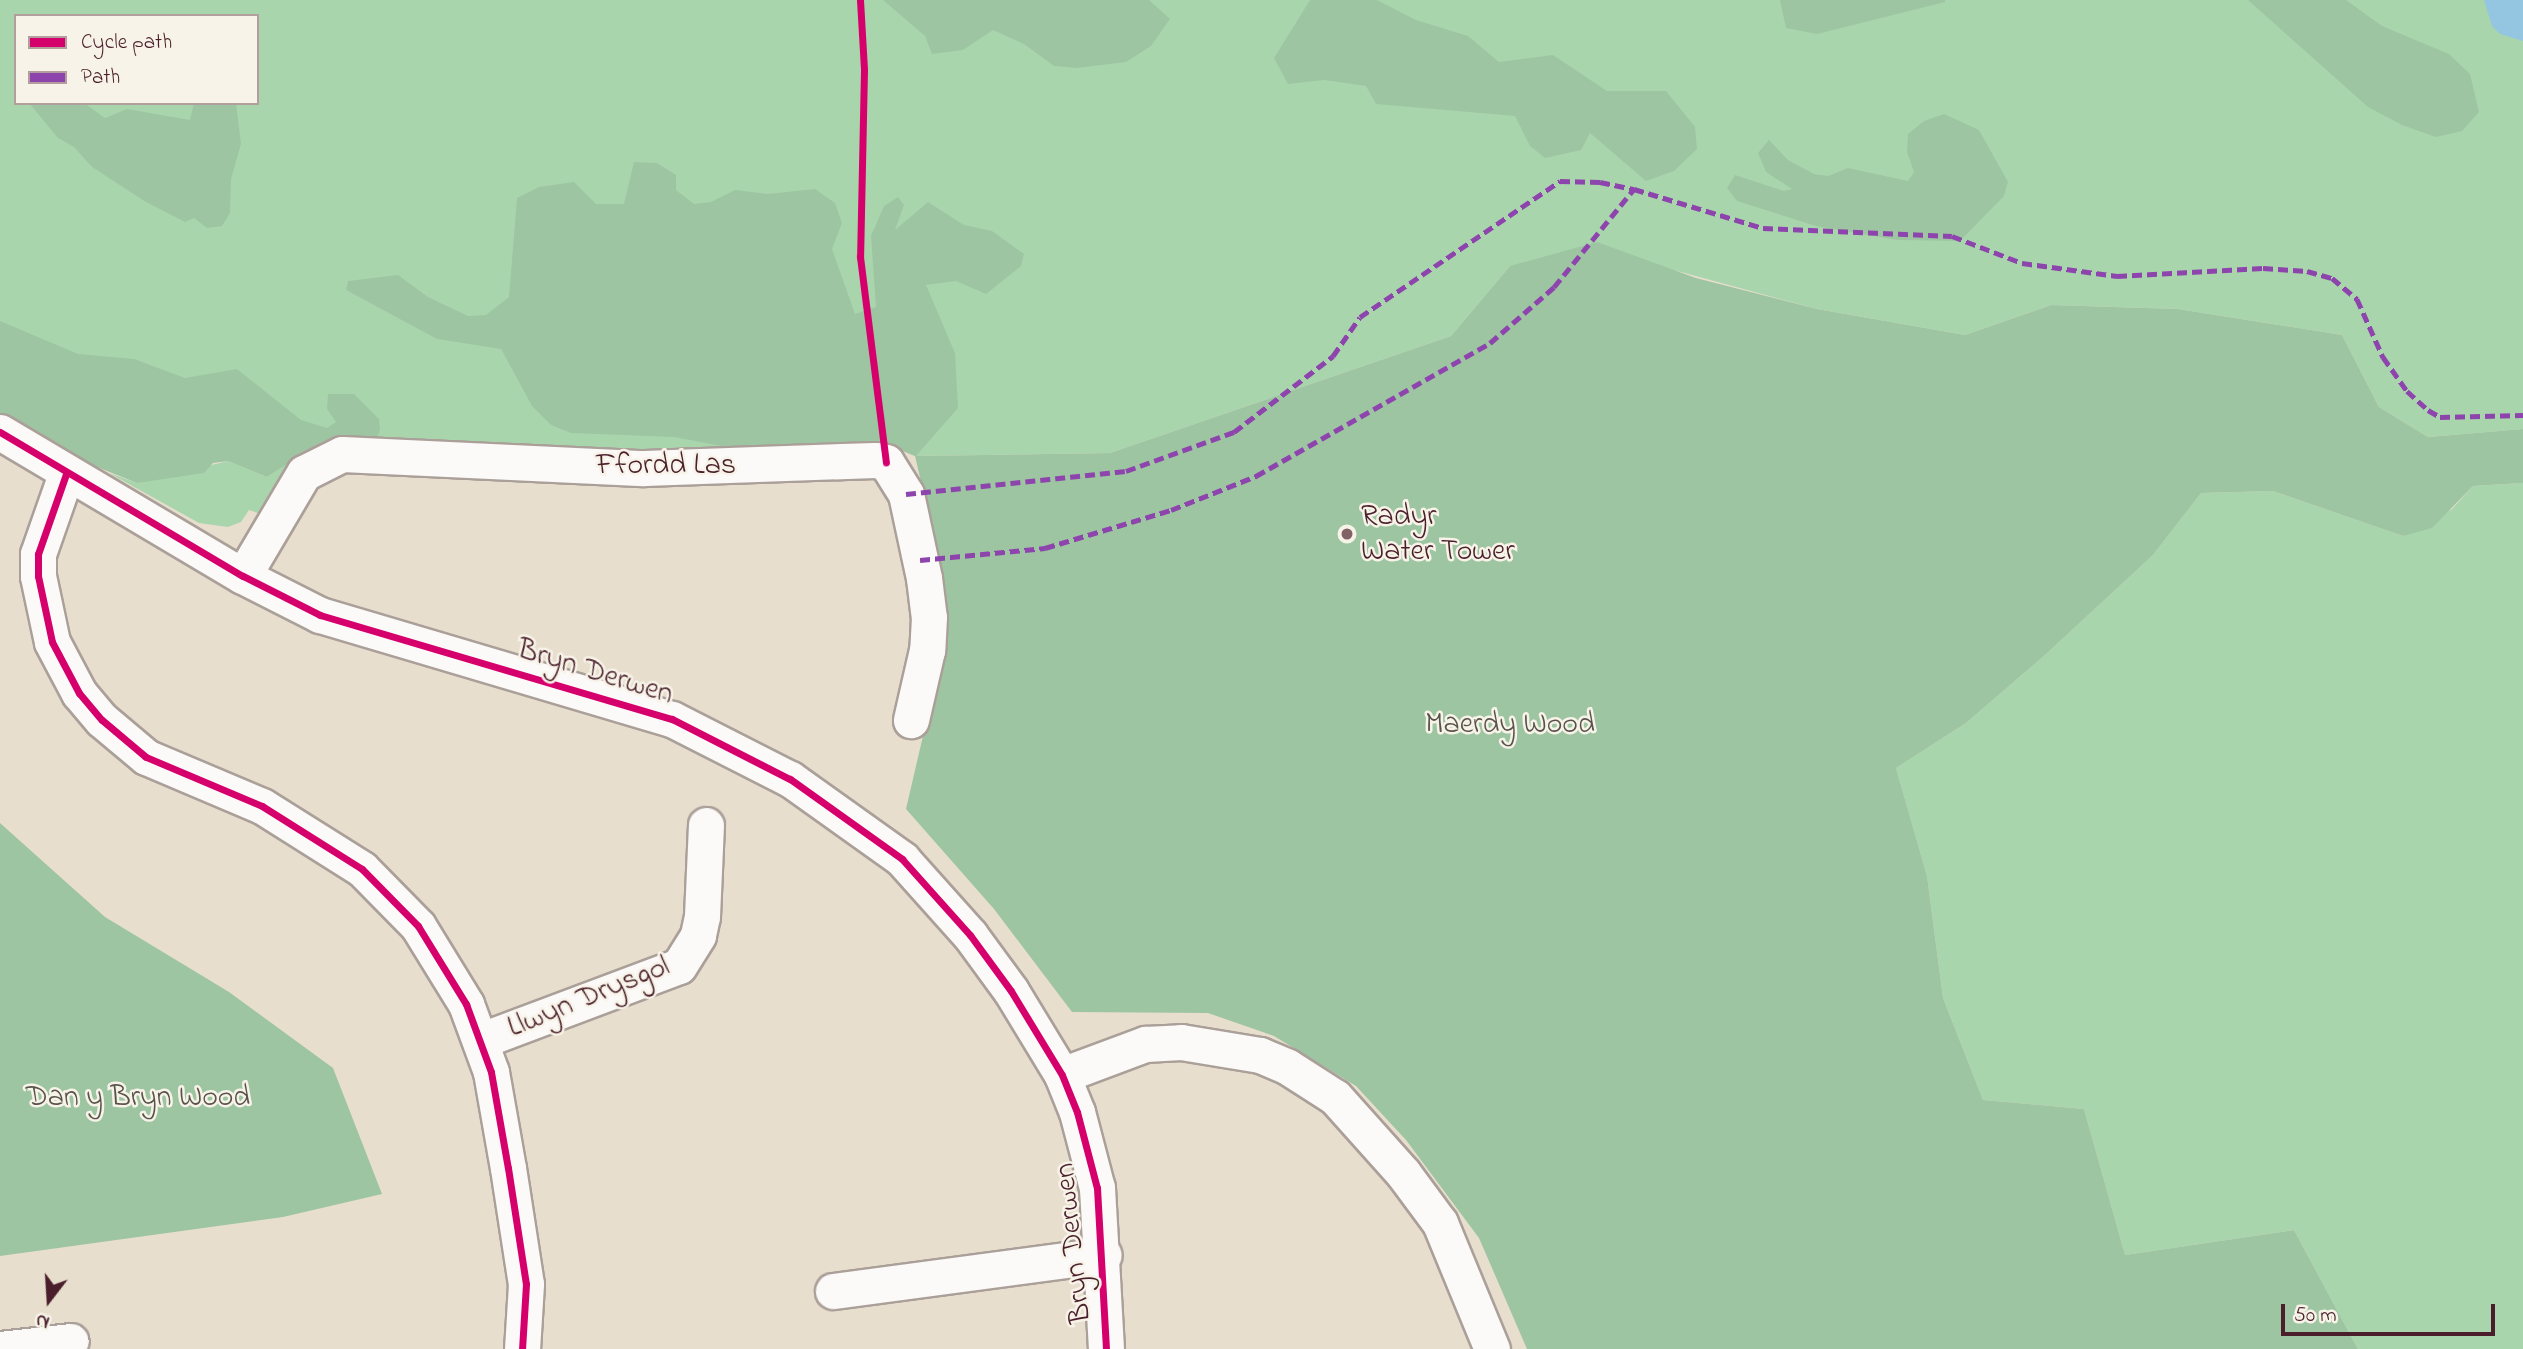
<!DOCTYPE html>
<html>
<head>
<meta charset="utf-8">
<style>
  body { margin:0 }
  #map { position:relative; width:2523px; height:1349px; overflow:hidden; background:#e8dece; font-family:"Indie Flower",sans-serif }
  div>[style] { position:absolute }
  .green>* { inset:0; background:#a9d5ad }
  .forest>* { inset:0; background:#9dc5a1 }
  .water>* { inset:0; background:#94c6e1 }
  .roads { filter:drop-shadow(2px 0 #aba099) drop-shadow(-2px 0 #aba099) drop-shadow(0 2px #aba099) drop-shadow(0 -2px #aba099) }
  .street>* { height:35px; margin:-17.5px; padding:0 17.5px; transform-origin:17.5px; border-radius:17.5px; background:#fcfaf8 }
  .quiet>* { height:5px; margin-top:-2.5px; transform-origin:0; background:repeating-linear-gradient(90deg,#8e44ad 0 10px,transparent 0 15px) }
  .cycleway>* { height:7px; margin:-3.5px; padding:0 3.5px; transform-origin:3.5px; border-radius:3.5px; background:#d6006c }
  .dots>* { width:19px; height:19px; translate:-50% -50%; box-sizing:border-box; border:4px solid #f7f3e8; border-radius:50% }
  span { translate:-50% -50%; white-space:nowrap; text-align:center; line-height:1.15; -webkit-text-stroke:5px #f7f3e8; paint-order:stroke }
  .street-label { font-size:30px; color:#4a1f2b }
  .poi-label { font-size:30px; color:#4a1f2b }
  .left { translate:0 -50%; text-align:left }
  .park-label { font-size:30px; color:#57534a }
  .legend { position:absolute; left:14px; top:14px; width:245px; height:91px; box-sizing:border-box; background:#f7f3e8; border:2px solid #b29e9c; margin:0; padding:9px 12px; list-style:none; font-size:21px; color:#4a1f2b }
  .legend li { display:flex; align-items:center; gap:14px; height:35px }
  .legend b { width:35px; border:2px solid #b29e9c }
  .north { position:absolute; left:14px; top:1265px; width:70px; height:70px; -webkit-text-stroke:5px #f7f3e8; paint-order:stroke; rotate:197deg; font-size:19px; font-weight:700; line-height:28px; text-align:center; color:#4a1f2b }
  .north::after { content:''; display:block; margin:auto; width:24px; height:32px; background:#4a1f2b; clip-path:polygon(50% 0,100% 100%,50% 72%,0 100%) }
  .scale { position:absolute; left:2281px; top:1304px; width:214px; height:32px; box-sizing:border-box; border:4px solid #4a1f2b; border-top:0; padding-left:9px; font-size:21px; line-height:24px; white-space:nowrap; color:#4a1f2b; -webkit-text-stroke:5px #f7f3e8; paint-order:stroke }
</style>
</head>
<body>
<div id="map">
  <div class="green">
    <i style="clip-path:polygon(evenodd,0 0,2523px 0,2523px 429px,2428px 437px,2379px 407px,2342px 335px,2178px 309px,2051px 305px,1965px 335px,1817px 309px,1659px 266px,1510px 266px,1451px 336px,1110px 453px,915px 456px,881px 442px,754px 452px,479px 450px,0 398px,0 0,16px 16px,257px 16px,257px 103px,16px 103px,16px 16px)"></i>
    <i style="clip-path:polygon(228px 461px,267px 477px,291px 461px,258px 513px,249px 510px,241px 522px,228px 527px,199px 523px,109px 473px,137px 483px)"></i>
    <i style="clip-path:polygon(2523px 483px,2523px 1349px,2358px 1349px,2294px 1230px,2125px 1255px,2084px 1109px,1983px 1100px,1943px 998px,1927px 876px,1896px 768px,1966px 723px,2045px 655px,2153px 555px,2201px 493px,2273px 491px,2403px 536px,2452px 509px,2473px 486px)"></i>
  </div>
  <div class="forest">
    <i style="clip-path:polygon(883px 0,1149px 0,1170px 19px,1151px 46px,1126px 62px,1077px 68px,1054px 66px,1024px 44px,993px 30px,963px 50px,932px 54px,925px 36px)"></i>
    <i style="clip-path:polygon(1310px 0,1377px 0,1416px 20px,1468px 36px,1499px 62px,1553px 55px,1607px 91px,1666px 91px,1695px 127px,1697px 149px,1674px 171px,1646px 181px,1590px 133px,1581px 150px,1545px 158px,1530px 146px,1515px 116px,1376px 104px,1366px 86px,1324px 80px,1288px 84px,1274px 58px)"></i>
    <i style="clip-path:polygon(1780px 0,1945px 0,1945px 2px,1817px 34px,1786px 28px)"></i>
    <i style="clip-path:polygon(2248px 0,2346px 0,2382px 26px,2449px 54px,2470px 74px,2479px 112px,2462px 131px,2436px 137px,2402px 125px,2368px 107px)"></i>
    <i style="clip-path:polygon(29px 103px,84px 103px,105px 118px,127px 109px,190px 120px,194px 103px,236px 103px,241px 144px,231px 179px,230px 213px,222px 226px,207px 228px,194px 218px,185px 222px,146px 202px,92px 167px,74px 147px,58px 138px)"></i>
    <i style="clip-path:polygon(1944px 114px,1979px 130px,2008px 182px,2004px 196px,1960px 241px,1897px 240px,1816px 226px,1737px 201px,1727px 188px,1735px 175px,1784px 191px,1792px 189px,1766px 172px,1758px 153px,1769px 140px,1788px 160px,1814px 174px,1828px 176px,1848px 168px,1908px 181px,1914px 172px,1907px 152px,1908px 134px,1924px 121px)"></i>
    <i style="clip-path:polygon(634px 162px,657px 163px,676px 175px,676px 190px,694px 204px,711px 202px,735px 190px,768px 194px,815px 189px,835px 203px,842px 223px,832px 249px,855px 314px,876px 307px,871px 236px,884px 206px,898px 197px,904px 205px,895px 230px,928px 202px,964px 225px,992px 231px,1024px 254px,1021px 266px,986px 294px,956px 281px,926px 285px,955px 353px,958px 408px,916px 456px,1110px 453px,1451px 336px,1510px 266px,1597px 242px,1696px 278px,1817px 309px,1965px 335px,2051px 305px,2178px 309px,2342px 335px,2379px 407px,2428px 437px,2523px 429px,2523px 483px,2473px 486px,2432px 528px,2403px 536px,2273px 491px,2201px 493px,2153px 555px,2045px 655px,1966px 723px,1896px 768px,1927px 876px,1943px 998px,1983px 1100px,2084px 1109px,2125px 1255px,2294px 1230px,2358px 1349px,1527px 1349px,1479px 1238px,1406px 1140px,1356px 1086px,1274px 1036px,1208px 1013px,1072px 1012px,994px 909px,906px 809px,946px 637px,940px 563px,915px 456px,881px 442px,754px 452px,674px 437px,571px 433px,551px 425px,532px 406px,501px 349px,437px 339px,346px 290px,348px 281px,398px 275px,428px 297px,468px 316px,486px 315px,509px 297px,517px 198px,539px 187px,574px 182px,596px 204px,624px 204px)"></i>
    <i style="clip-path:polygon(0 321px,78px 354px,134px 359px,185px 378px,237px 369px,301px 420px,327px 428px,336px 422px,327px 409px,328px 394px,354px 394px,379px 419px,380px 430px,376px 440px,298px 457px,267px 477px,228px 461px,213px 463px,204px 473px,137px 483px,45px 446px,0 444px)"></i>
    <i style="clip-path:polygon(0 823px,105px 917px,229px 992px,333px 1068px,382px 1194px,283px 1217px,0 1256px)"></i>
  </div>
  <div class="water">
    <i style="clip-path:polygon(2484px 0,2523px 0,2523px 41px,2500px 34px,2492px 26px)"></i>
  </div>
  <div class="roads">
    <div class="street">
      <i style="left:0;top:432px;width:282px;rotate:30.7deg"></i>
      <i style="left:243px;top:576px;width:86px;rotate:26.9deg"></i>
      <i style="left:320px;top:615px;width:367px;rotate:16.5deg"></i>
      <i style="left:672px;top:719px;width:132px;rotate:27deg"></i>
      <i style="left:790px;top:779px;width:138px;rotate:35.5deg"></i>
      <i style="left:902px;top:859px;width:102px;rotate:48.2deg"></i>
      <i style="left:970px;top:935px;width:69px;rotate:53.8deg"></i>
      <i style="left:1011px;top:991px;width:98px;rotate:58.7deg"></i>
      <i style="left:1062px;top:1075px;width:40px;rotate:68deg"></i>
      <i style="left:1077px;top:1112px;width:79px;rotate:75.3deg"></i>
      <i style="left:1097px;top:1188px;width:161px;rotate:86.8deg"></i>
      <i style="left:66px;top:474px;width:85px;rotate:109.3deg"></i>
      <i style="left:38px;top:554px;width:22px;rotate:90deg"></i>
      <i style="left:38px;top:576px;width:67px;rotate:78deg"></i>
      <i style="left:52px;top:642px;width:58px;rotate:62.1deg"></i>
      <i style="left:79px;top:693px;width:35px;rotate:50deg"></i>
      <i style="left:102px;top:720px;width:57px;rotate:40.1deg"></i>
      <i style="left:146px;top:757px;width:126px;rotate:22.9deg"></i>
      <i style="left:262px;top:806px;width:118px;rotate:32.2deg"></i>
      <i style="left:362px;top:869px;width:80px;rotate:45.5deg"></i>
      <i style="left:418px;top:926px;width:92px;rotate:58.4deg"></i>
      <i style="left:466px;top:1004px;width:72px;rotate:69.8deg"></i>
      <i style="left:491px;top:1072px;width:97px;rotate:80deg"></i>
      <i style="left:508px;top:1168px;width:117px;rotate:81.2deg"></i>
      <i style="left:526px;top:1284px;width:65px;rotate:93.5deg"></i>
      <i style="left:243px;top:576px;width:120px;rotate:-59.4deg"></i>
      <i style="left:304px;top:473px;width:42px;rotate:-26.6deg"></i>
      <i style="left:342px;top:454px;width:302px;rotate:2.7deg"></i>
      <i style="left:644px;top:468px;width:231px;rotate:-2deg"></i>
      <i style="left:875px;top:460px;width:11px;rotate:10deg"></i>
      <i style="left:886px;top:462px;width:38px;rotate:58deg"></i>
      <i style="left:906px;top:494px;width:86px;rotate:77.9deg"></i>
      <i style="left:924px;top:578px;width:39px;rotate:83deg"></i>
      <i style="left:929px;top:617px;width:33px;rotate:93deg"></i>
      <i style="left:927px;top:650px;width:72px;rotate:102.9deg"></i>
      <i style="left:482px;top:1040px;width:210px;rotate:-20.6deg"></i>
      <i style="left:679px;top:966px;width:36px;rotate:-58deg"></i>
      <i style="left:698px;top:935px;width:19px;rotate:-78deg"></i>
      <i style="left:702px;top:916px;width:91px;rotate:-87.5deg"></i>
      <i style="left:1062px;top:1075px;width:89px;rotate:-20.5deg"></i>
      <i style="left:1145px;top:1044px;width:36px;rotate:-3deg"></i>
      <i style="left:1181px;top:1042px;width:80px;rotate:9.3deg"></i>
      <i style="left:1260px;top:1055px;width:30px;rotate:23deg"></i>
      <i style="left:1288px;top:1067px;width:56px;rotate:32.6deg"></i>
      <i style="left:1335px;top:1097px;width:102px;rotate:48.2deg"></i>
      <i style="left:1403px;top:1173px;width:62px;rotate:53.5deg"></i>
      <i style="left:1440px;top:1223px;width:136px;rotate:67.6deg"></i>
      <i style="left:833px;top:1291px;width:273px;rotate:-7.6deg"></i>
      <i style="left:0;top:1349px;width:71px;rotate:-6.4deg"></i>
    </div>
  </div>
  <div class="quiet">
    <i style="left:906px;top:494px;width:221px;rotate:-6deg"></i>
    <i style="left:1126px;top:471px;width:115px;rotate:-19.9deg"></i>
    <i style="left:1234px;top:432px;width:125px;rotate:-37.5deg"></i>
    <i style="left:1333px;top:356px;width:47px;rotate:-55.3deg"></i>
    <i style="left:1360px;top:317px;width:242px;rotate:-34.2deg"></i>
    <i style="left:1560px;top:181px;width:40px;rotate:1.4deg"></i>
    <i style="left:1600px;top:182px;width:35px;rotate:12deg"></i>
    <i style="left:1634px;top:189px;width:135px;rotate:16.8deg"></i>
    <i style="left:1763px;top:228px;width:189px;rotate:2.4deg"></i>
    <i style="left:1952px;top:236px;width:75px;rotate:21.1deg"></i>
    <i style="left:2022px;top:263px;width:96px;rotate:7.8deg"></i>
    <i style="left:2117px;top:276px;width:146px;rotate:-3.1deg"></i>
    <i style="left:2263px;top:268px;width:44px;rotate:3.9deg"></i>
    <i style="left:2307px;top:271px;width:26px;rotate:16deg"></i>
    <i style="left:2332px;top:278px;width:33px;rotate:40deg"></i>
    <i style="left:2357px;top:299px;width:64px;rotate:65.9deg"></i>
    <i style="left:2383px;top:357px;width:42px;rotate:54.8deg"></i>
    <i style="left:2407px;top:391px;width:28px;rotate:42deg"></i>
    <i style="left:2428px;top:410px;width:14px;rotate:30deg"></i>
    <i style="left:2440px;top:417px;width:83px;rotate:-1.4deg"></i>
    <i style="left:920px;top:560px;width:126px;rotate:-5.5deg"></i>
    <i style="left:1045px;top:548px;width:132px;rotate:-16.8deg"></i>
    <i style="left:1171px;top:510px;width:92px;rotate:-21.8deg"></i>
    <i style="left:1256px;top:476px;width:269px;rotate:-29.6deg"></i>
    <i style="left:1490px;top:343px;width:85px;rotate:-41.2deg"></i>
    <i style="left:1554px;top:287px;width:127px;rotate:-50.8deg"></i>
  </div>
  <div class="cycleway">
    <i style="left:860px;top:0;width:70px;rotate:86.7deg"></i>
    <i style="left:864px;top:70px;width:187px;rotate:91.2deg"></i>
    <i style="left:860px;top:257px;width:207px;rotate:82.8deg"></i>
    <i style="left:0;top:432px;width:282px;rotate:30.7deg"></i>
    <i style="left:243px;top:576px;width:86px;rotate:26.9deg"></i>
    <i style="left:320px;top:615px;width:367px;rotate:16.5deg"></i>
    <i style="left:672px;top:719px;width:132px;rotate:27deg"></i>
    <i style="left:790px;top:779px;width:138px;rotate:35.5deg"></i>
    <i style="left:902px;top:859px;width:102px;rotate:48.2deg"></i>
    <i style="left:970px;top:935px;width:69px;rotate:53.8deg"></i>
    <i style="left:1011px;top:991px;width:98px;rotate:58.7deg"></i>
    <i style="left:1062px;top:1075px;width:40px;rotate:68deg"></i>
    <i style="left:1077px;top:1112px;width:79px;rotate:75.3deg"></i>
    <i style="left:1097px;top:1188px;width:161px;rotate:86.8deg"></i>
    <i style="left:66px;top:474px;width:85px;rotate:109.3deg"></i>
    <i style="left:38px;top:554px;width:22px;rotate:90deg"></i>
    <i style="left:38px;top:576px;width:67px;rotate:78deg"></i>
    <i style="left:52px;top:642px;width:58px;rotate:62.1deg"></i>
    <i style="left:79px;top:693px;width:35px;rotate:50deg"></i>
    <i style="left:102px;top:720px;width:57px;rotate:40.1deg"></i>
    <i style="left:146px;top:757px;width:126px;rotate:22.9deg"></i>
    <i style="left:262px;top:806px;width:118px;rotate:32.2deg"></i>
    <i style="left:362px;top:869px;width:80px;rotate:45.5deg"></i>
    <i style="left:418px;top:926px;width:92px;rotate:58.4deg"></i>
    <i style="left:466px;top:1004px;width:72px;rotate:69.8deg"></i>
    <i style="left:491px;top:1072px;width:97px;rotate:80deg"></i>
    <i style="left:508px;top:1168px;width:117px;rotate:81.2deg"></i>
    <i style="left:526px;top:1284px;width:65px;rotate:93.5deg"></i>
  </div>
  <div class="dots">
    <i style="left:1347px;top:534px;background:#816264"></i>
  </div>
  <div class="street-label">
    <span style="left:666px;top:466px">Ffordd Las</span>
    <span style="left:595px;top:673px;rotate:17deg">Bryn Derwen</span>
    <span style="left:589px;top:998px;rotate:-22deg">Llwyn Drysgol</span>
    <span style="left:1074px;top:1243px;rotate:-96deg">Bryn Derwen</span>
  </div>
  <div class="poi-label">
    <span class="left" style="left:1361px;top:534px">Radyr<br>Water Tower</span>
  </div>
  <div class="park-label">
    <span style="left:1510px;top:725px">Maerdy Wood</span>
    <span style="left:138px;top:1098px">Dan y Bryn Wood</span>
  </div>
  <ul class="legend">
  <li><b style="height:9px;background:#d6006c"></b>Cycle path</li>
  <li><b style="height:9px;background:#8e44ad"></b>Path</li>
  </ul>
  <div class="north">N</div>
  <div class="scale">50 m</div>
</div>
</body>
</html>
